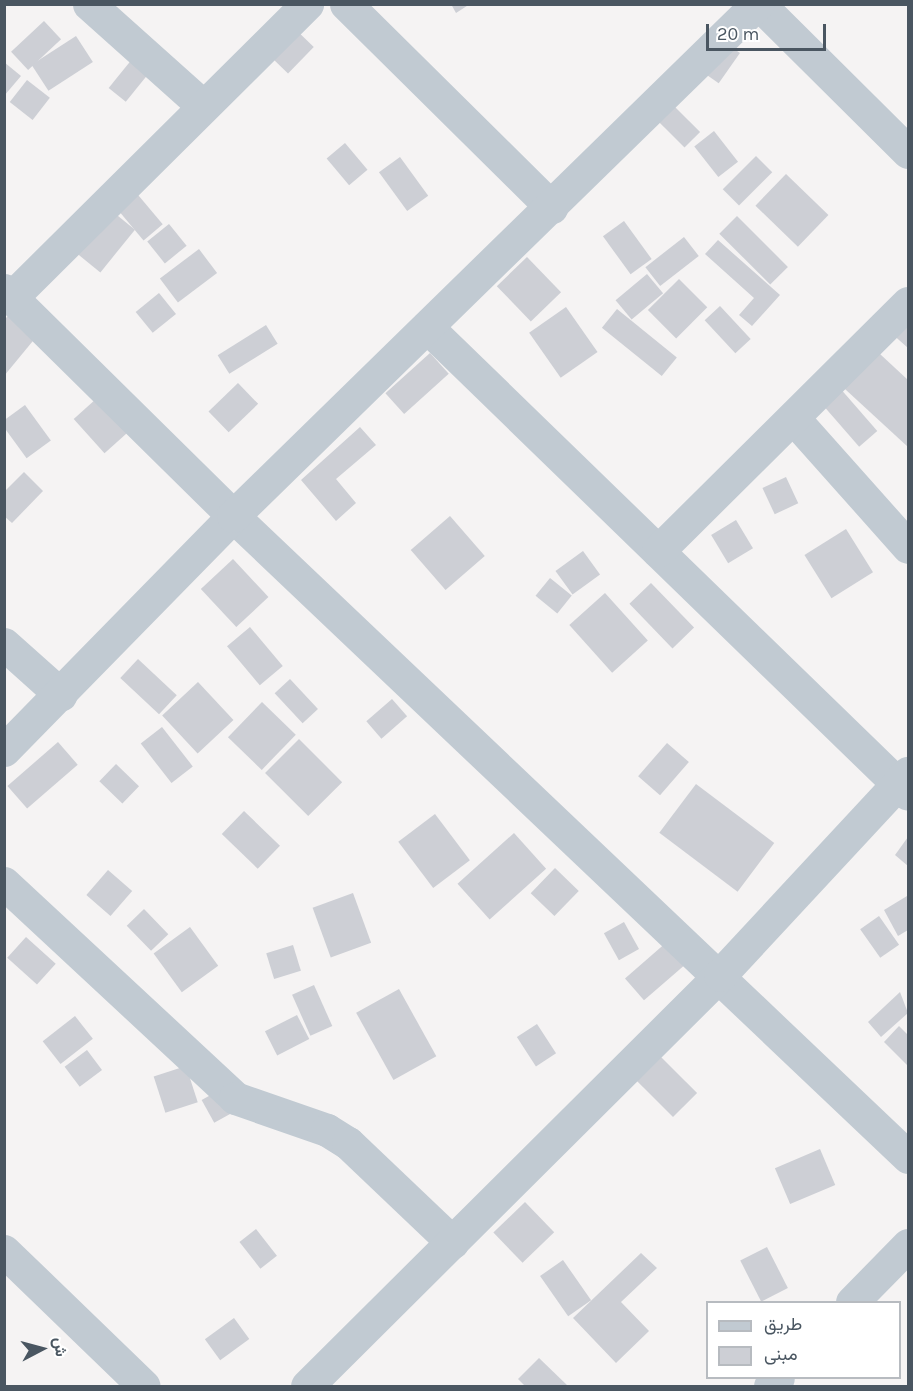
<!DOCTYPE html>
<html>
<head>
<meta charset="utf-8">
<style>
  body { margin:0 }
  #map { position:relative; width:913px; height:1391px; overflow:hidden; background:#f5f3f3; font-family:Karla,Vazirmatn,sans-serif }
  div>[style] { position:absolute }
  .building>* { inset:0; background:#cdcfd5; transform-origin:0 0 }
  .minor>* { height:33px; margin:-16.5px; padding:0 16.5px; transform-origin:16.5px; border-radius:16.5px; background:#c1cad2 }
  span { translate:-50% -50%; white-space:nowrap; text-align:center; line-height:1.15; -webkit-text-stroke:5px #fff; paint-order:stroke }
  .frame { position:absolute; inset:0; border:6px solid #4a5661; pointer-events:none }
  .legend { position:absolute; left:706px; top:1301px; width:195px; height:78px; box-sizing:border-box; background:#fff; border:2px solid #b7bbc0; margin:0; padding:8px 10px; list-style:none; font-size:18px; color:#4a5661 }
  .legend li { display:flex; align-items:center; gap:12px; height:30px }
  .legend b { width:30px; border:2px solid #b7bbc0 }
  .north { position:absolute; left:12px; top:1319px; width:60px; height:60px; -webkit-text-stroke:4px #fff; paint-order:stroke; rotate:84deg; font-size:16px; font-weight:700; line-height:24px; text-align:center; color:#4a5661 }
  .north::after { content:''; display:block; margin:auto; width:21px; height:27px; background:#4a5661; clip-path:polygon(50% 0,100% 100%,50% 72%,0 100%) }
  .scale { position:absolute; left:706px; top:24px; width:120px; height:27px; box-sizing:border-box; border:3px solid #4a5661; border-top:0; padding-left:8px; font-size:18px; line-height:21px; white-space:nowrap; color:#4a5661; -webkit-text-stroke:4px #fff; paint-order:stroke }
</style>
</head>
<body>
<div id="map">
  <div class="building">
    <i style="clip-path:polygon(451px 4px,470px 4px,456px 13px)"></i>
    <i style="left:44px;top:21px;width:25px;height:45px;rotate:47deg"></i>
    <i style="left:290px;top:24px;width:33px;height:37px;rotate:44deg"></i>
    <i style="left:76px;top:36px;width:31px;height:53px;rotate:57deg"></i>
    <i style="left:717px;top:37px;width:28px;height:37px;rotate:35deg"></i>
    <i style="left:137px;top:53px;width:22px;height:45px;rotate:39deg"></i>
    <i style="clip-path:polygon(4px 62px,21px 76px,4px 96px)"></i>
    <i style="left:27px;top:80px;width:29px;height:28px;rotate:38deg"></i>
    <i style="left:664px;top:96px;width:51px;height:22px;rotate:45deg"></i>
    <i style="left:714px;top:131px;width:39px;height:25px;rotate:52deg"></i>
    <i style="left:345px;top:143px;width:35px;height:24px;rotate:50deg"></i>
    <i style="left:756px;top:156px;width:23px;height:47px;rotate:45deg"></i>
    <i style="left:400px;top:157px;width:48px;height:26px;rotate:54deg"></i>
    <i style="left:786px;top:174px;width:59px;height:44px;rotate:44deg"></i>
    <i style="left:128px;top:183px;width:54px;height:25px;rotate:50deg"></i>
    <i style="left:107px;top:207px;width:36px;height:55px;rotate:39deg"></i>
    <i style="left:737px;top:216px;width:72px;height:25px;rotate:45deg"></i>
    <i style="left:624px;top:221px;width:47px;height:26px;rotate:54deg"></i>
    <i style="left:169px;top:224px;width:28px;height:28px;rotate:51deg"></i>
    <i style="left:684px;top:237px;width:24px;height:49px;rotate:52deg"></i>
    <i style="clip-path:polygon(718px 240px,780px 295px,752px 326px,739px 315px,754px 298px,705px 254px)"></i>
    <i style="left:199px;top:249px;width:30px;height:49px;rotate:53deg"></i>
    <i style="left:527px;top:257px;width:49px;height:42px;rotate:46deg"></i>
    <i style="left:647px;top:274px;width:25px;height:41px;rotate:50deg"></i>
    <i style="left:679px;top:279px;width:40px;height:44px;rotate:45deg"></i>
    <i style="left:159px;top:293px;width:27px;height:30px;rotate:51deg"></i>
    <i style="left:720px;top:306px;width:45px;height:21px;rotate:47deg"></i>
    <i style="left:566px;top:307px;width:55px;height:45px;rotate:55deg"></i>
    <i style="left:617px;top:309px;width:77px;height:24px;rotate:39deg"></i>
    <i style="clip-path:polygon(10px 314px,37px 336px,4px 376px,4px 320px)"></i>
    <i style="clip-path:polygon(908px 317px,908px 348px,881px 324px)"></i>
    <i style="left:266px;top:325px;width:22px;height:57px;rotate:58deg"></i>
    <i style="clip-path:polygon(866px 341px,908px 380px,908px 447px,833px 378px)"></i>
    <i style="left:430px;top:353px;width:28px;height:60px;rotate:48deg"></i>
    <i style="left:832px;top:379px;width:69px;height:24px;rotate:49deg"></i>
    <i style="left:238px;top:383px;width:29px;height:41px;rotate:46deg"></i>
    <i style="left:96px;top:399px;width:46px;height:30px;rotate:48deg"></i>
    <i style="left:25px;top:405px;width:44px;height:30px;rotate:54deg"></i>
    <i style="clip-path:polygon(360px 427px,376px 445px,336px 479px,356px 503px,336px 521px,301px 480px)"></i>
    <i style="clip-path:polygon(24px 472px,43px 491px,12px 523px,4px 516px,4px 492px)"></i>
    <i style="left:786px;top:477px;width:29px;height:26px;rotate:65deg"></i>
    <i style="left:450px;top:516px;width:53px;height:52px;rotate:49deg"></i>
    <i style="left:736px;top:520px;width:33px;height:29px;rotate:59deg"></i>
    <i style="left:846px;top:529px;width:51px;height:49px;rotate:58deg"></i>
    <i style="left:583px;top:551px;width:29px;height:34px;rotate:54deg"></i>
    <i style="left:233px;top:559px;width:52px;height:44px;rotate:47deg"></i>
    <i style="left:550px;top:578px;width:28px;height:23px;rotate:39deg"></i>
    <i style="left:651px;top:583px;width:62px;height:30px;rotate:46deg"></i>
    <i style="left:605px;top:593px;width:64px;height:48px;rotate:48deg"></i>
    <i style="left:250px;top:627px;width:51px;height:30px;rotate:50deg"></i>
    <i style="left:138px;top:659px;width:53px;height:26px;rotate:43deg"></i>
    <i style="left:290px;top:679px;width:41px;height:21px;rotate:47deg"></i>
    <i style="left:198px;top:682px;width:52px;height:49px;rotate:47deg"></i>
    <i style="left:392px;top:699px;width:23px;height:34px;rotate:49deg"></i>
    <i style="left:262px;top:702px;width:47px;height:49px;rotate:44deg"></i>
    <i style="left:162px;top:727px;width:50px;height:27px;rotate:52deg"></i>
    <i style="left:299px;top:739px;width:61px;height:48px;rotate:45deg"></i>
    <i style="left:58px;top:742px;width:30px;height:67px;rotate:49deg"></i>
    <i style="left:667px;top:743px;width:29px;height:44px;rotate:41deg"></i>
    <i style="left:116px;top:764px;width:32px;height:24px;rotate:44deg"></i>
    <i style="left:696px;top:784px;width:98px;height:61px;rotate:37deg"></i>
    <i style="left:244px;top:811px;width:50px;height:32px;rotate:44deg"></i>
    <i style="left:435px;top:814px;width:58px;height:46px;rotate:53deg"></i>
    <i style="left:514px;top:833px;width:48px;height:76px;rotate:48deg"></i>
    <i style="clip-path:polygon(908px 837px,908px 866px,895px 855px)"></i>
    <i style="left:555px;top:868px;width:33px;height:35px;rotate:44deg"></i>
    <i style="left:108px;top:870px;width:32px;height:33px;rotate:41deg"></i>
    <i style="left:353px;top:893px;width:53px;height:43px;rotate:70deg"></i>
    <i style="clip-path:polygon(907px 896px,908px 930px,898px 936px,884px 910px)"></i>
    <i style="left:144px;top:909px;width:35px;height:24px;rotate:46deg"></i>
    <i style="left:879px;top:916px;width:35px;height:23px;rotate:55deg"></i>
    <i style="left:624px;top:922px;width:31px;height:23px;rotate:61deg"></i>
    <i style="left:190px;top:927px;width:48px;height:45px;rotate:54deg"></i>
    <i style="left:26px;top:937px;width:40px;height:28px;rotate:42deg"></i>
    <i style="left:668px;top:941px;width:29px;height:57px;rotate:49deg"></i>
    <i style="left:293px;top:945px;width:27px;height:28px;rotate:73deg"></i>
    <i style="left:314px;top:985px;width:45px;height:24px;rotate:66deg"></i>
    <i style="left:399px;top:989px;width:77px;height:49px;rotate:61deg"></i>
    <i style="clip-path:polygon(900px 992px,908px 1013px,881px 1037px,868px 1022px)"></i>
    <i style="left:297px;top:1015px;width:27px;height:36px;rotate:63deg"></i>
    <i style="left:75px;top:1016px;width:29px;height:41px;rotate:52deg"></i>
    <i style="left:537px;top:1024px;width:35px;height:24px;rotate:57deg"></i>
    <i style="clip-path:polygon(899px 1026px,908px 1035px,908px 1066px,884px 1042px)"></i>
    <i style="left:87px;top:1050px;width:25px;height:28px;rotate:53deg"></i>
    <i style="left:661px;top:1057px;width:51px;height:34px;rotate:45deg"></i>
    <i style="left:186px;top:1066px;width:38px;height:34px;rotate:72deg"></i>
    <i style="left:227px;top:1086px;width:26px;height:29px;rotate:61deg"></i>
    <i style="left:820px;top:1149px;width:39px;height:49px;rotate:67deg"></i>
    <i style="left:525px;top:1202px;width:42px;height:44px;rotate:46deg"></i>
    <i style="left:256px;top:1229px;width:34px;height:21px;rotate:52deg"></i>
    <i style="left:767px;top:1247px;width:46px;height:30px;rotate:63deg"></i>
    <i style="clip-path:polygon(641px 1253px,657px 1268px,621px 1302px,649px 1331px,616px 1363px,573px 1318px)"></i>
    <i style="left:563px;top:1260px;width:49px;height:28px;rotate:55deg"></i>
    <i style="left:234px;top:1318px;width:26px;height:36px;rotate:54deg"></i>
    <i style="clip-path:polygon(539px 1358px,568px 1386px,525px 1386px,518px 1379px)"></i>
  </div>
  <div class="minor">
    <i style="left:89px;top:4px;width:153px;rotate:41.8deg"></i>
    <i style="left:346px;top:4px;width:289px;rotate:44.7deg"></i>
    <i style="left:759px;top:4px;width:210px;rotate:44.8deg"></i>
    <i style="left:4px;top:290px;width:322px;rotate:44.6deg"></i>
    <i style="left:233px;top:516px;width:931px;rotate:43.52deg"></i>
    <i style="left:12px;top:297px;width:416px;rotate:-44.8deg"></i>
    <i style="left:427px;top:327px;width:670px;rotate:44.15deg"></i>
    <i style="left:795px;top:420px;width:170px;rotate:48.3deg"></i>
    <i style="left:658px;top:551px;width:352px;rotate:-44.8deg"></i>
    <i style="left:4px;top:644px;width:76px;rotate:41.8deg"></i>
    <i style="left:4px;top:750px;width:327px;rotate:-45.6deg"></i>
    <i style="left:233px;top:516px;width:733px;rotate:-44.34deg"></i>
    <i style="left:4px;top:883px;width:316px;rotate:42.9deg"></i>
    <i style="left:235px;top:1098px;width:97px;rotate:19.2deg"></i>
    <i style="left:327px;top:1130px;width:25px;rotate:32deg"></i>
    <i style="left:348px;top:1143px;width:144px;rotate:43.6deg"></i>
    <i style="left:4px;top:1251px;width:194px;rotate:44deg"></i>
    <i style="left:852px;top:1302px;width:80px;rotate:-45.5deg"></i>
    <i style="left:307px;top:1386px;width:583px;rotate:-44.86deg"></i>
    <i style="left:720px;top:975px;width:276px;rotate:-47.1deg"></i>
    <i style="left:770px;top:1386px;width:11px;rotate:-45deg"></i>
  </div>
  <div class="frame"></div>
  <ul class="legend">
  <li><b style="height:8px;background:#c1cad2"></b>طريق</li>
  <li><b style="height:16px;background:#cdcfd5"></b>مبنى</li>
  </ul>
  <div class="north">ش</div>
  <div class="scale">20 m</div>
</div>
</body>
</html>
